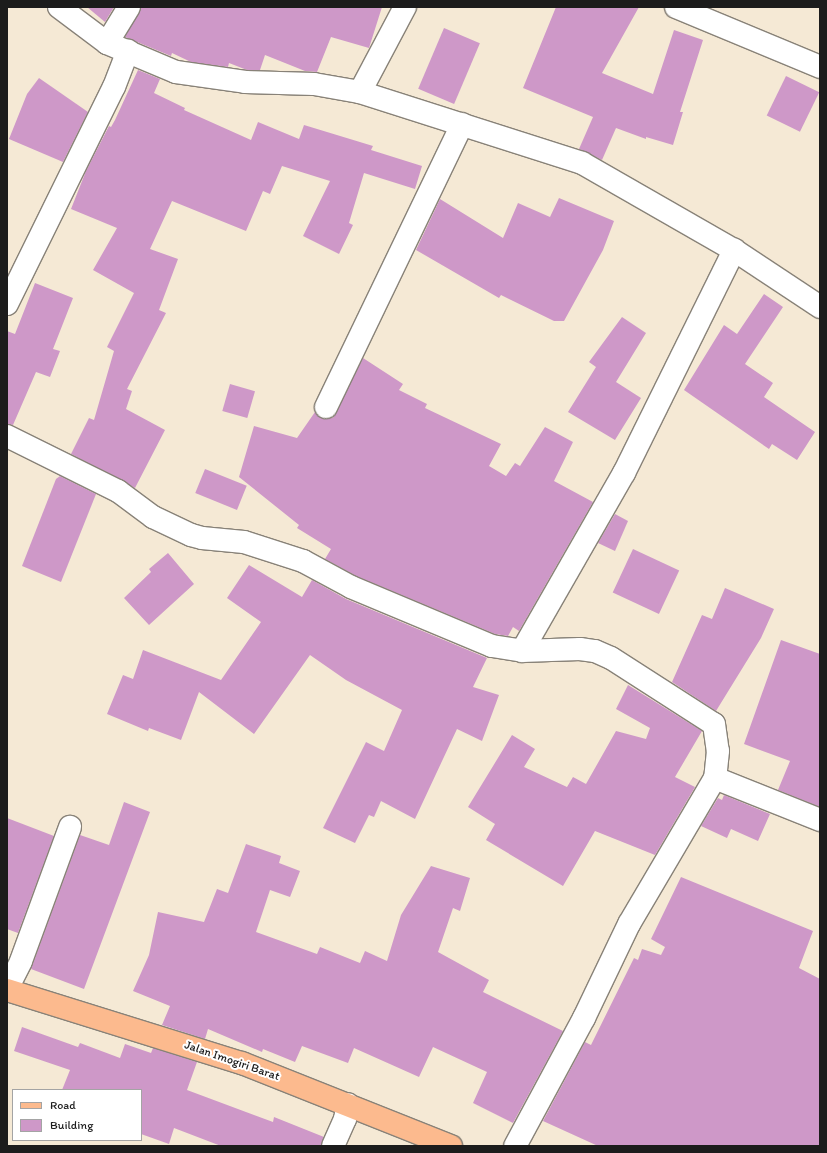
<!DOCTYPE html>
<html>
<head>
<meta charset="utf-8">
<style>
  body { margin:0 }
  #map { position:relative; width:827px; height:1153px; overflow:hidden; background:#f5e9d5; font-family:Itim,sans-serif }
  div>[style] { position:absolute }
  .building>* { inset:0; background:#ce98c8; transform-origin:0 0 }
  .roads { filter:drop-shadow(1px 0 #888278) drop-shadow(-1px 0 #888278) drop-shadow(0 1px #888278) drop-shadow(0 -1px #888278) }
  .minor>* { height:22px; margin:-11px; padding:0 11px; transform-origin:11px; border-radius:11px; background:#fff }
  .major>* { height:22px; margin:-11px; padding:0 11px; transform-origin:11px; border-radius:11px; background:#fcba8e }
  span { translate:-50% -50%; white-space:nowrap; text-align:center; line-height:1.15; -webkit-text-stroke:4px #fff; paint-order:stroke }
  .street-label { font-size:12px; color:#1c1c1c }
  .frame { position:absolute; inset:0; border:8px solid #1c1c1c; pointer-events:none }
  .legend { position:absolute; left:12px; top:1089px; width:130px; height:52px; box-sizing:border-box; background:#fff; border:1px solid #a4a4a4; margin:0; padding:5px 7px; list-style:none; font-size:12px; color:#1c1c1c }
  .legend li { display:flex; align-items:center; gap:8px; height:20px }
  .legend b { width:20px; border:1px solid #a4a4a4 }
</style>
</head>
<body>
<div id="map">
  <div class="building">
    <i style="clip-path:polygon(87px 7px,114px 7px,105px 22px)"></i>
    <i style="clip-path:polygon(141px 7px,382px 7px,369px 48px,331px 37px,317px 72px,305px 71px,265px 55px,260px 70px,247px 70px,229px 63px,228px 67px,191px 62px,172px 53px,171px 56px,125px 37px)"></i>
    <i style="clip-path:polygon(556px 7px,639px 7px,602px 73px,653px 94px,674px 30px,703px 40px,680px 112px,683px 112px,673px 145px,646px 137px,646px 139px,616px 128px,602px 160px,579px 149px,593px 117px,523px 88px)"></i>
    <i style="left:444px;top:28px;width:39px;height:66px;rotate:23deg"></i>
    <i style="clip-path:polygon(138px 70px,160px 79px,154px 93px,185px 108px,184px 110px,251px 140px,258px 122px,299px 139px,304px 125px,373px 146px,371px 150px,422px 166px,415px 189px,364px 173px,349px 223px,353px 225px,339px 254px,303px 236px,330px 181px,282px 166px,270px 194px,263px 191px,246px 231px,172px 201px,150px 249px,178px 259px,159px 310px,166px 313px,127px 389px,132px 391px,126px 409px,165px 430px,135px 488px,71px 454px,89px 418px,94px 420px,114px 351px,107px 347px,134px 293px,93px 270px,117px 228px,71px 209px,86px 171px,109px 126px,111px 127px,115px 120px)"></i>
    <i style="left:786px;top:76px;width:37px;height:44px;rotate:26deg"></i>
    <i style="clip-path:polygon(39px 78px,88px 112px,63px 162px,9px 139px,27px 94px)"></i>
    <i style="clip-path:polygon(559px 198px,614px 221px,603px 250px,564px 321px,554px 321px,501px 295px,499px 298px,416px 250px,440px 199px,503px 238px,518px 203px,550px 217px)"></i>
    <i style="clip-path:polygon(35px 283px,73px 298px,53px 349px,60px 351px,50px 377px,36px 372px,13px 425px,7px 424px,7px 331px,15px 334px)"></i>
    <i style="clip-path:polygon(764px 294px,783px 307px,745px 364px,773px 383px,764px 397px,815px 432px,797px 460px,772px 444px,769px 449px,684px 390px,724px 325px,737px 334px)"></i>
    <i style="clip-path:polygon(622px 317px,646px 333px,616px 382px,641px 398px,615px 440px,568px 412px,596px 367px,589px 362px)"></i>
    <i style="clip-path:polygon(363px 358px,403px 384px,399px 390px,427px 404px,425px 408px,501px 444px,489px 466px,506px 476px,515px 463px,520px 466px,545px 427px,573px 442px,554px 481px,593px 502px,519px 631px,513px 627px,508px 636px,495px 634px,356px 576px,325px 559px,331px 549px,297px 528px,299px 525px,239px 477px,254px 426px,297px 438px,315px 412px,321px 418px,333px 418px)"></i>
    <i style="left:230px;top:384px;width:26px;height:28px;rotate:16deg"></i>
    <i style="left:205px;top:469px;width:45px;height:26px;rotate:22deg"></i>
    <i style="clip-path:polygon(60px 476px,96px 494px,61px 582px,22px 566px,56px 479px)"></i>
    <i style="clip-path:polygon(615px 514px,628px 521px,615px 551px,598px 543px)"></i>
    <i style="left:633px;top:549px;width:51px;height:48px;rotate:25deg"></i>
    <i style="clip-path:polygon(168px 553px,194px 584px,149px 625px,124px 598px,151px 572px,149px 569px)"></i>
    <i style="clip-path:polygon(249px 565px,302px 597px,312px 580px,346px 599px,487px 658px,473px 687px,499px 695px,482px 741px,457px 729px,415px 819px,381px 801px,374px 817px,369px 815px,355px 843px,323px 828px,366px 742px,384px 751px,402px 710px,346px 680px,310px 655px,254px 734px,199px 692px,181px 740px,149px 728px,148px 731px,107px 714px,123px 675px,133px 679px,143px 650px,221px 680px,261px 622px,227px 598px)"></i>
    <i style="clip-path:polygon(725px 588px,774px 609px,761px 638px,716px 711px,672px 682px,702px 615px,712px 619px)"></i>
    <i style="clip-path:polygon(781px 640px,820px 654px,820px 807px,778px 790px,790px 761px,744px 744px)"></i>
    <i style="clip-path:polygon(628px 685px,702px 731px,675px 777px,695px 787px,655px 855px,595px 831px,563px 886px,486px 840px,495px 824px,468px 807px,512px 735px,535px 749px,524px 767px,567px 787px,573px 777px,586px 784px,616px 731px,646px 739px,650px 728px,616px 709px)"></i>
    <i style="clip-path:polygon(724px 795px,770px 814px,758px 841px,731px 829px,727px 838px,701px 826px,718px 798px,722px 800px)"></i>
    <i style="clip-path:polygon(124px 802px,150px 812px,84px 989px,31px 969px,80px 835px,109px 845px)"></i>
    <i style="clip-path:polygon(7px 818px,54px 836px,18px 933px,7px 929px)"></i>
    <i style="clip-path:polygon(246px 844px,281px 856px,279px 863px,300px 871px,290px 897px,270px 890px,256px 932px,317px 954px,320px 947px,360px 963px,365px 951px,387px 961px,401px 915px,431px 866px,470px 878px,460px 911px,453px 908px,438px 952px,489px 980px,483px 992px,563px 1031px,513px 1123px,473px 1103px,487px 1072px,433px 1047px,419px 1077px,354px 1048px,348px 1063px,302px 1046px,295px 1062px,263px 1049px,262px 1052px,208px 1029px,205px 1039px,162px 1025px,170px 1006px,133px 991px,149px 955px,158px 912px,204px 922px,217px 889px,228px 893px)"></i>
    <i style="clip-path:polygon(681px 877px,813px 931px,799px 968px,820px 979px,820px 1146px,598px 1146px,543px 1121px,585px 1042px,591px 1045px,634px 958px,638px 960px,642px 949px,661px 955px,665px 947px,651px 939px)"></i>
    <i style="clip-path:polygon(22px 1027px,78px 1047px,80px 1043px,120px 1058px,125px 1044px,151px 1053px,153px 1048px,197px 1062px,187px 1090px,273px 1122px,274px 1117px,324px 1137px,321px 1146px,221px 1146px,174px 1128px,169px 1144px,141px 1134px,141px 1090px,62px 1090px,70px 1070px,14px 1051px)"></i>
  </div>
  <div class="roads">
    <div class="minor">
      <i style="left:59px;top:7px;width:60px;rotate:36.9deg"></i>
      <i style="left:107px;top:43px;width:75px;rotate:22.8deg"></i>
      <i style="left:176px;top:72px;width:70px;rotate:8.2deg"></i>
      <i style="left:245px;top:82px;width:69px;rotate:1.7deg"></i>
      <i style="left:314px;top:84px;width:47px;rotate:9.9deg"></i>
      <i style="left:360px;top:92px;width:233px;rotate:17.7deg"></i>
      <i style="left:582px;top:163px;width:175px;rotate:29.8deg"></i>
      <i style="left:734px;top:250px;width:103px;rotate:33.5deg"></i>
      <i style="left:676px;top:7px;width:156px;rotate:22.6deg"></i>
      <i style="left:107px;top:43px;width:42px;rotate:-58.6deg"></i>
      <i style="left:360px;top:92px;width:96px;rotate:-62.1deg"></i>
      <i style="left:7px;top:304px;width:242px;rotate:-63.8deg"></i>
      <i style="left:114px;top:87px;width:39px;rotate:-69deg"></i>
      <i style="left:326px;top:407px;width:314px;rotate:-64.3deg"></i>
      <i style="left:7px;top:436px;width:124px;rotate:26.4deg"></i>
      <i style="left:118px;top:491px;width:44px;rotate:36.6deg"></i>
      <i style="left:153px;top:517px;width:42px;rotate:25.3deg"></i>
      <i style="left:191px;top:535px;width:11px;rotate:15deg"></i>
      <i style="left:202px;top:538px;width:42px;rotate:5.4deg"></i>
      <i style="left:244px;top:542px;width:62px;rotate:17.9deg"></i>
      <i style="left:303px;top:561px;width:55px;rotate:28.4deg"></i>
      <i style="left:351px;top:587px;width:153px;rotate:22.7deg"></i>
      <i style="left:492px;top:646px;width:30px;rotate:9deg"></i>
      <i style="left:522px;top:651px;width:58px;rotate:-2deg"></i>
      <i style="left:580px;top:649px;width:15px;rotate:8deg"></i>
      <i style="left:595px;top:651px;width:17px;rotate:24deg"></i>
      <i style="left:611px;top:658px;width:122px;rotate:32.7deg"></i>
      <i style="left:714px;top:724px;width:27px;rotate:82deg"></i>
      <i style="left:718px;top:751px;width:27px;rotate:96deg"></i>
      <i style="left:715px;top:778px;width:169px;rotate:120.5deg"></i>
      <i style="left:629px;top:924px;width:104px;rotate:115.6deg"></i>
      <i style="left:584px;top:1018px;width:145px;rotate:118.3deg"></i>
      <i style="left:522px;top:651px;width:205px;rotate:-60.2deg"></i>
      <i style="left:624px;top:473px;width:249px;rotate:-63.7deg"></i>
      <i style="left:715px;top:778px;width:113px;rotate:21.8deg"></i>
      <i style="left:7px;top:989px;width:31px;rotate:-63deg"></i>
      <i style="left:21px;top:961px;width:143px;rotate:-69.9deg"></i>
      <i style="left:333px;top:1146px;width:30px;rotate:-66deg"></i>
      <i style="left:345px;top:1119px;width:15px;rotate:-79deg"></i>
    </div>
    <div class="major">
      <i style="left:7px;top:990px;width:246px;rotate:17.3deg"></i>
      <i style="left:242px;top:1063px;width:225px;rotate:21.7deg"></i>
    </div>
  </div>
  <div class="street-label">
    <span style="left:232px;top:1061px;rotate:19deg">Jalan Imogiri Barat</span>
  </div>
  <div class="frame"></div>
  <ul class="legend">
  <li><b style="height:5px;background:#fcba8e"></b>Road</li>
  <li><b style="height:11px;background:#ce98c8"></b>Building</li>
  </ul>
</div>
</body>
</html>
